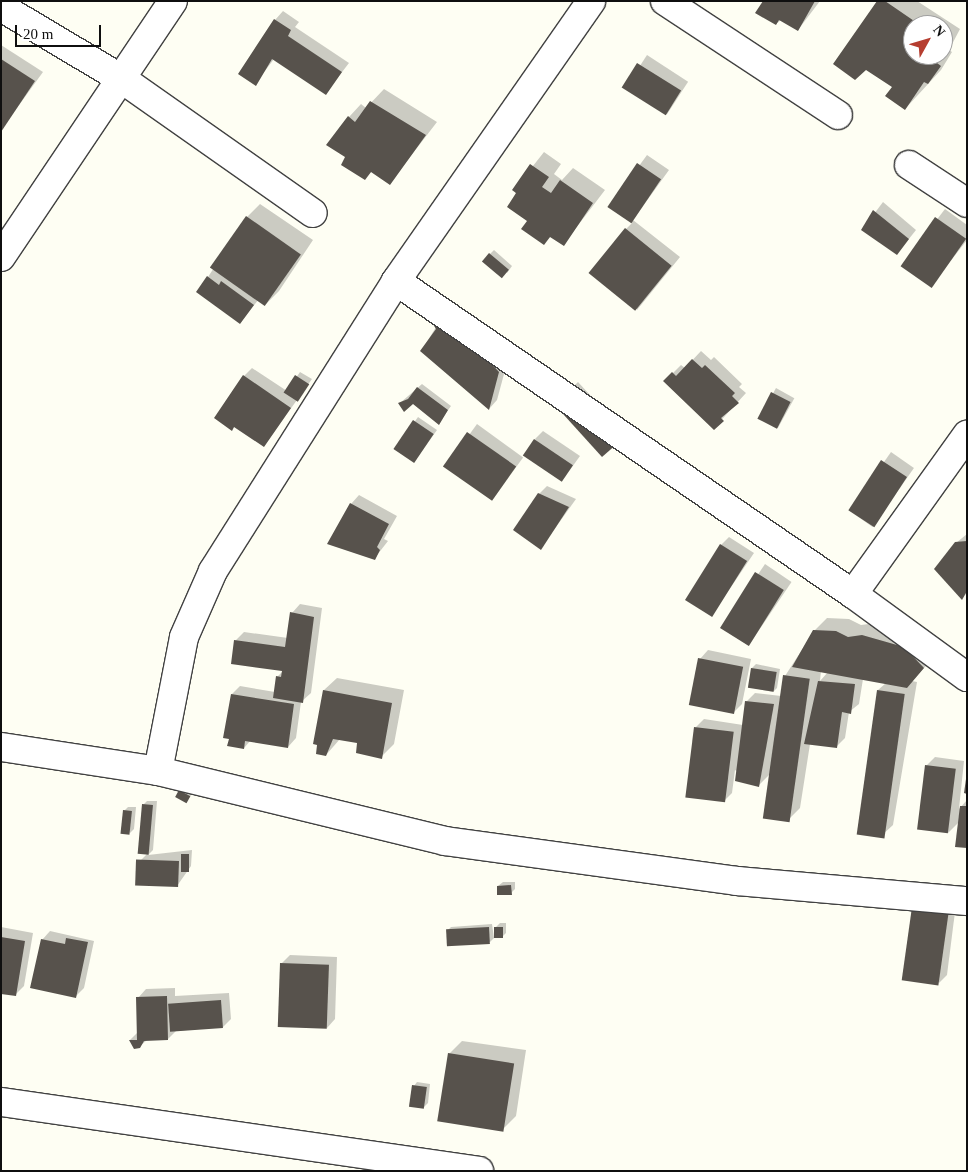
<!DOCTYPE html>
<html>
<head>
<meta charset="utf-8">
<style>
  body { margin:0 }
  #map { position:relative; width:968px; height:1172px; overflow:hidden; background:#fefef3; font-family:"Times New Roman",serif }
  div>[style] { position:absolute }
  .shadow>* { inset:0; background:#0003; transform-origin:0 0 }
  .building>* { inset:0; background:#57524c; transform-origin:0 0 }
  .roads { filter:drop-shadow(1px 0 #424242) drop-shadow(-1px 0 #424242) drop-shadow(0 1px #424242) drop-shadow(0 -1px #424242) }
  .minor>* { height:28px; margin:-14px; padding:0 14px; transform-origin:14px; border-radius:14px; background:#fff }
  span { translate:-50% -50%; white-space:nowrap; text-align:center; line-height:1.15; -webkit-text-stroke:5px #fff; paint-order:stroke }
  .frame { position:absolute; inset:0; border:2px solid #0f0f0f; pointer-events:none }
  .north { position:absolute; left:903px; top:15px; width:50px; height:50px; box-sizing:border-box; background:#fff; border:1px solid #9f9f9f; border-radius:50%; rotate:51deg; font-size:14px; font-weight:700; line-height:20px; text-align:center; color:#0f0f0f }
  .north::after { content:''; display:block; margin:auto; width:18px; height:22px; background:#b63e30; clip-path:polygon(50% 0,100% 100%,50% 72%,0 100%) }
  .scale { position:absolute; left:15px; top:25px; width:86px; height:22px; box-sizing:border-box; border:2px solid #0f0f0f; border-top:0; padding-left:6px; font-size:15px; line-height:18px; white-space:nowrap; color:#0f0f0f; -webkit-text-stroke:4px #fff; paint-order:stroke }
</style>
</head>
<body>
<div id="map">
  <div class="shadow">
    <i style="clip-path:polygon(764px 1px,820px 1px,798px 30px,781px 20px,776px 24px)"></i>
    <i style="clip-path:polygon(evenodd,879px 1px,917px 1px,960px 29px,949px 50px,952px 52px,941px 70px,905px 109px,893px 87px,879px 1px,913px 25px,943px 25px,943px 55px,913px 55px,913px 25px)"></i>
    <i style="clip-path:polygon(283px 11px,299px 22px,295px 27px,349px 63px,326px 93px,274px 59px,255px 84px,275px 20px)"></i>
    <i style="clip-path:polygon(1px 45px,43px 72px,1px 130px)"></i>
    <i style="left:647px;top:55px;width:49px;height:39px;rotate:33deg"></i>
    <i style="clip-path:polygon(384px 89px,437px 122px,390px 183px,372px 171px,365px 178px,349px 117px,361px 104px,366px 108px)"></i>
    <i style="clip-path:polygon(544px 152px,561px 164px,554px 174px,562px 180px,573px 168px,605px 190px,563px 245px,551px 236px,544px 243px,514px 190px)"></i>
    <i style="clip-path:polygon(647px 155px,669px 170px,633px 220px,680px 257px,637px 310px,626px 229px,632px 223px,609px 207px)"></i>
    <i style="clip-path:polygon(883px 202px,916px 230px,897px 254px,862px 230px)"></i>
    <i style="clip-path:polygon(260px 204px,313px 240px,279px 291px,266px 304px,259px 299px,240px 323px,208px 277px,247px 217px)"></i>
    <i style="clip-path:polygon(945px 209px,967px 225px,967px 240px,931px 286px,902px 265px)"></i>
    <i style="clip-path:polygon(494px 250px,512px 266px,507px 273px,490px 254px)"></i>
    <i style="clip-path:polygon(436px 327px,507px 363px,497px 400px,489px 409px,422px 350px)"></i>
    <i style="clip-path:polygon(701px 351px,711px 360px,714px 357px,742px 384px,739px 387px,746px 393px,714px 428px,665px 381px,681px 365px,685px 368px)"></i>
    <i style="clip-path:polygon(252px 368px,287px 391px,300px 372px,312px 379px,264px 446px,235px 426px,232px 429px,244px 376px)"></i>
    <i style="clip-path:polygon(578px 382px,625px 433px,564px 396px)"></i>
    <i style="clip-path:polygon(422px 384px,451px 406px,439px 423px,413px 402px,400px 403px)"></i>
    <i style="left:776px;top:388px;width:21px;height:34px;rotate:29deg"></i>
    <i style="clip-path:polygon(418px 417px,437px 430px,417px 458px,395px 449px)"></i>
    <i style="left:477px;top:424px;width:57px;height:53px;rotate:36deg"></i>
    <i style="clip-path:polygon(543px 431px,580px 456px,562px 481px,535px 439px)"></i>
    <i style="left:891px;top:452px;width:28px;height:72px;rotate:35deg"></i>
    <i style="clip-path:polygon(547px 486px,576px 499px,541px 548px,539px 494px)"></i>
    <i style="clip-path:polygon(359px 495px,397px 516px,384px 539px,388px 541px,374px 559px,351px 504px)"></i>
    <i style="clip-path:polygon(967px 534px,967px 593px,962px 598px,956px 543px)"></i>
    <i style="clip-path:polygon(729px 537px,754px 553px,712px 615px,721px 545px)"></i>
    <i style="left:765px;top:564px;width:32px;height:77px;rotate:34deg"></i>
    <i style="clip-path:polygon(300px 604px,322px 608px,311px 693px,301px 702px,296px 738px,288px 747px,251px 740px,244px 748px,232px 694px,240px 686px,275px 692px,277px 677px,284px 670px,235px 641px,244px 632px,288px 638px,292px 613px)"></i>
    <i style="clip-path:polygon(evenodd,827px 618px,849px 619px,861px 625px,876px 623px,936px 655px,912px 681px,917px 682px,893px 825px,880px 837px,878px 690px,886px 683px,863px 679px,859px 704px,849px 712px,845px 738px,837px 746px,810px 744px,800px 808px,787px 821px,769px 775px,758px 786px,735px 770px,732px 793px,724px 801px,696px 727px,704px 719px,743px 725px,746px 702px,755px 693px,781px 696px,785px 676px,814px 631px,827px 618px,821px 671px,828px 672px,820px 681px,821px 671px)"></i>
    <i style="clip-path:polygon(708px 650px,751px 659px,742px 704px,734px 712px,700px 659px)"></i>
    <i style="clip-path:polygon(756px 664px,780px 669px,777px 688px,773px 692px,749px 687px,752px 668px)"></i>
    <i style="clip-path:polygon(337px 678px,404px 690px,394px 744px,381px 757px,359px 742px,340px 739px,326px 755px,319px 744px,324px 690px)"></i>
    <i style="clip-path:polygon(935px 757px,964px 761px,959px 809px,967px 800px,967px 847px,959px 822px,948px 833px,926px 766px)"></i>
    <i style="clip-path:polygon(184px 787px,193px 792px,187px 801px,180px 791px)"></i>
    <i style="clip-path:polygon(147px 801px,157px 801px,153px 850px,148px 855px,192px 850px,191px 866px,177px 886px,137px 864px,147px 854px,143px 805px)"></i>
    <i style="clip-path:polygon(128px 807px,136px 807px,134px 829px,130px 833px,124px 811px)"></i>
    <i style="clip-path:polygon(503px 882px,515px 882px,515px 889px,511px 893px,498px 886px)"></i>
    <i style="clip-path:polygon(956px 904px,947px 975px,939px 983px,913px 908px)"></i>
    <i style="clip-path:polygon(500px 923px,506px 923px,506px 933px,502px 937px,496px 927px)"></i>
    <i style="clip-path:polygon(492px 924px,494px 938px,490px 942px,447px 931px,451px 927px)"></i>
    <i style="clip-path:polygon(1px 927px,33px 933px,24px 986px,15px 995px,1px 993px)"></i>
    <i style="clip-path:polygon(50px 931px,94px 941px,84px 988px,75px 997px,42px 940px)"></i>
    <i style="clip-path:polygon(290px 955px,337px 957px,335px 1019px,327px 1028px,281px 964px)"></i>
    <i style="clip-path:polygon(175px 988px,175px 996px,229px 993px,231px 1019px,223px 1027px,176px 1031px,168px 1039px,147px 1040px,139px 1047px,130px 1040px,138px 1032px,138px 998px,146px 989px)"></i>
    <i style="clip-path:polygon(462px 1041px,526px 1050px,516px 1116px,503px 1129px,449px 1054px)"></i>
    <i style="clip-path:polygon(417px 1082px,430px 1084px,428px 1103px,424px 1107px,414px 1086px)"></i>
  </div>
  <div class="building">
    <i style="clip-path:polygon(763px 1px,815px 1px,798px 31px,779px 20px,776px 25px,755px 13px)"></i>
    <i style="clip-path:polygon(877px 1px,885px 1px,920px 25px,913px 25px,913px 55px,943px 55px,943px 39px,948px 42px,946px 51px,937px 63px,941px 66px,928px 84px,924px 82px,905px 110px,885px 96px,892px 87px,866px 70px,855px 80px,833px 64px)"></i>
    <i style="clip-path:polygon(274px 19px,291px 30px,288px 36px,342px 72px,326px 95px,272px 59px,256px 86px,238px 74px)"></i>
    <i style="clip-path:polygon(1px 59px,35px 81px,1px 132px)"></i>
    <i style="left:637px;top:63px;width:52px;height:29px;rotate:32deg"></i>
    <i style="clip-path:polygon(370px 101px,426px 135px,390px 185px,371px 172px,365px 180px,341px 165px,345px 157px,326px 145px,348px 116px,355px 122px)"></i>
    <i style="left:637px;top:163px;width:29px;height:53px;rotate:34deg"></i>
    <i style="clip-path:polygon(530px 164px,549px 177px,542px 187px,551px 193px,560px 180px,593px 203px,564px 246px,550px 237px,544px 245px,521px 229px,527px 221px,507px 207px,516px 193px,512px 190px)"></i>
    <i style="clip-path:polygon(873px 210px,909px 239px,897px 255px,861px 230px)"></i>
    <i style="left:246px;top:216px;width:67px;height:63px;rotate:35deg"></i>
    <i style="left:935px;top:217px;width:38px;height:60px;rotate:35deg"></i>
    <i style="left:625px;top:228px;width:60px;height:58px;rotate:39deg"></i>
    <i style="left:489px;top:253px;width:26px;height:11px;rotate:40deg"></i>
    <i style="clip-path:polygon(207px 276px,219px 285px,221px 281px,254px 305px,240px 324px,196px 292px)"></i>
    <i style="clip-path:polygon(428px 316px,475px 346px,499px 372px,489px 410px,420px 351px,436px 329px)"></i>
    <i style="clip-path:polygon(692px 359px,702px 368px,705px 365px,735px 393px,732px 396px,739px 403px,721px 418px,724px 421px,714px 430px,663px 381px,672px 372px,676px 376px)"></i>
    <i style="clip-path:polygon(243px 375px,291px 408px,264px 447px,234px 427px,232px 431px,214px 418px)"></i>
    <i style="left:295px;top:375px;width:17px;height:21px;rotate:33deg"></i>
    <i style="clip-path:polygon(417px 387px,448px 410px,439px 425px,413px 404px,404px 412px,398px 403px,408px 399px)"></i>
    <i style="left:771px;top:392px;width:22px;height:30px;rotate:27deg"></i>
    <i style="clip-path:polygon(554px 404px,618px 443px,602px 457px)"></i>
    <i style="left:413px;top:420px;width:25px;height:35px;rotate:34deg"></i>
    <i style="left:467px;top:432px;width:60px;height:42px;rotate:35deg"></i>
    <i style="left:534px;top:439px;width:47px;height:20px;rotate:34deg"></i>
    <i style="left:881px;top:460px;width:31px;height:60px;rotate:33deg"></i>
    <i style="clip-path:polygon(538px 493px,569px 507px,541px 550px,513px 530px)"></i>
    <i style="clip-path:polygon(350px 503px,389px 524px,377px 547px,380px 550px,375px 560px,327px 544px)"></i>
    <i style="clip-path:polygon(967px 541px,967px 591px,962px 600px,934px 569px,955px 542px)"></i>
    <i style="left:720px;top:544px;width:32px;height:66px;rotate:32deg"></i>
    <i style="left:755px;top:572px;width:34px;height:66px;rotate:32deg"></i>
    <i style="clip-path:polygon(290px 612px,314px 617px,303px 703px,273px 698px,276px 676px,281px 677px,282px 671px,231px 664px,234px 640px,285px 647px)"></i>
    <i style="clip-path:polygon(813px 630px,836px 631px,848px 637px,862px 635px,904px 647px,924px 668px,907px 688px,792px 667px)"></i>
    <i style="left:698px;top:658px;width:46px;height:48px;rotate:11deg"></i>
    <i style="left:751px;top:668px;width:26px;height:20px;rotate:9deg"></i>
    <i style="left:783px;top:675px;width:27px;height:145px;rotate:8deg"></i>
    <i style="clip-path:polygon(818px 681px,855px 684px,851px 714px,842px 712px,837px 748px,804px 744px)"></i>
    <i style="clip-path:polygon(323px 690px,392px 703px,382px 759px,356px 753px,357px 743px,333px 739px,326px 756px,316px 754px,317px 745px,313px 744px)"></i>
    <i style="left:877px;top:690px;width:28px;height:146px;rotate:8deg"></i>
    <i style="clip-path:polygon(231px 694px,294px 704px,288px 748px,245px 741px,244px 749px,227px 746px,229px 739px,223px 738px)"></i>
    <i style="clip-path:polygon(745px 701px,774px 704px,759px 787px,735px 781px)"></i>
    <i style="left:694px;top:727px;width:40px;height:71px;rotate:7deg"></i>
    <i style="left:925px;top:765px;width:31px;height:65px;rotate:7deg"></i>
    <i style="clip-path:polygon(966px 779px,967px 779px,967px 794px,964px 793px)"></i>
    <i style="left:179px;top:790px;width:13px;height:8px;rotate:29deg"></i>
    <i style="left:142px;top:804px;width:11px;height:50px;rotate:5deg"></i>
    <i style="clip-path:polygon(960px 806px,967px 806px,967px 848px,955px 847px)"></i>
    <i style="left:123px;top:810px;width:9px;height:24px;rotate:6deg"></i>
    <i style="left:181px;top:854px;width:8px;height:18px"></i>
    <i style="left:179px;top:861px;width:26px;height:43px;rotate:92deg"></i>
    <i style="clip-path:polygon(511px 885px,512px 895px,497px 895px,497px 886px)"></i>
    <i style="left:912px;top:907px;width:37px;height:74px;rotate:8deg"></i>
    <i style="left:489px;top:927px;width:17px;height:43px;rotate:87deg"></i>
    <i style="left:494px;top:927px;width:9px;height:11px"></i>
    <i style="clip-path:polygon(1px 937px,25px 941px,16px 996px,1px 994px)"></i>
    <i style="clip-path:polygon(66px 938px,88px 942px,76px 998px,30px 988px,41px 939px,65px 944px)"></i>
    <i style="left:280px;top:963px;width:49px;height:64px;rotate:2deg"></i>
    <i style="clip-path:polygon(167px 996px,168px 1040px,144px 1041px,140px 1048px,134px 1049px,129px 1040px,137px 1040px,136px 997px)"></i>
    <i style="left:221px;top:1000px;width:28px;height:53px;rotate:86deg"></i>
    <i style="left:448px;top:1053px;width:67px;height:69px;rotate:9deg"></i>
    <i style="left:412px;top:1085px;width:15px;height:22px;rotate:8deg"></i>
  </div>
  <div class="roads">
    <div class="minor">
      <i style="left:665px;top:1px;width:207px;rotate:33.4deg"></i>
      <i style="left:1px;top:7px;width:141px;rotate:30.8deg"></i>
      <i style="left:122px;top:79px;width:233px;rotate:35.1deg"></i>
      <i style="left:909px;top:165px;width:69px;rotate:33.2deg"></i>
      <i style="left:1px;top:257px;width:308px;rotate:-56.1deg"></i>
      <i style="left:396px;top:281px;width:554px;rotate:34.41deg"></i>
      <i style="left:853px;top:594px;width:141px;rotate:36.1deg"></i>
      <i style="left:853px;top:594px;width:196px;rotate:-54.4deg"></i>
      <i style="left:1px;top:747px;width:159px;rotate:8.7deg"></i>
      <i style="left:158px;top:771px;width:295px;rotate:13.7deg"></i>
      <i style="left:445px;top:841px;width:295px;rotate:7.8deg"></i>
      <i style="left:737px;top:881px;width:231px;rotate:5deg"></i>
      <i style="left:158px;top:771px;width:136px;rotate:-79deg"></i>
      <i style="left:184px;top:637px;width:72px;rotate:-66.3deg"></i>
      <i style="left:213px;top:571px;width:343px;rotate:-57.7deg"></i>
      <i style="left:396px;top:281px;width:341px;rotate:-55.1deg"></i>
      <i style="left:1px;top:1102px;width:483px;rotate:8.2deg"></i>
    </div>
  </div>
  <div class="frame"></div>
  <div class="north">N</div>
  <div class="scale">20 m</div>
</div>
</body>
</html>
